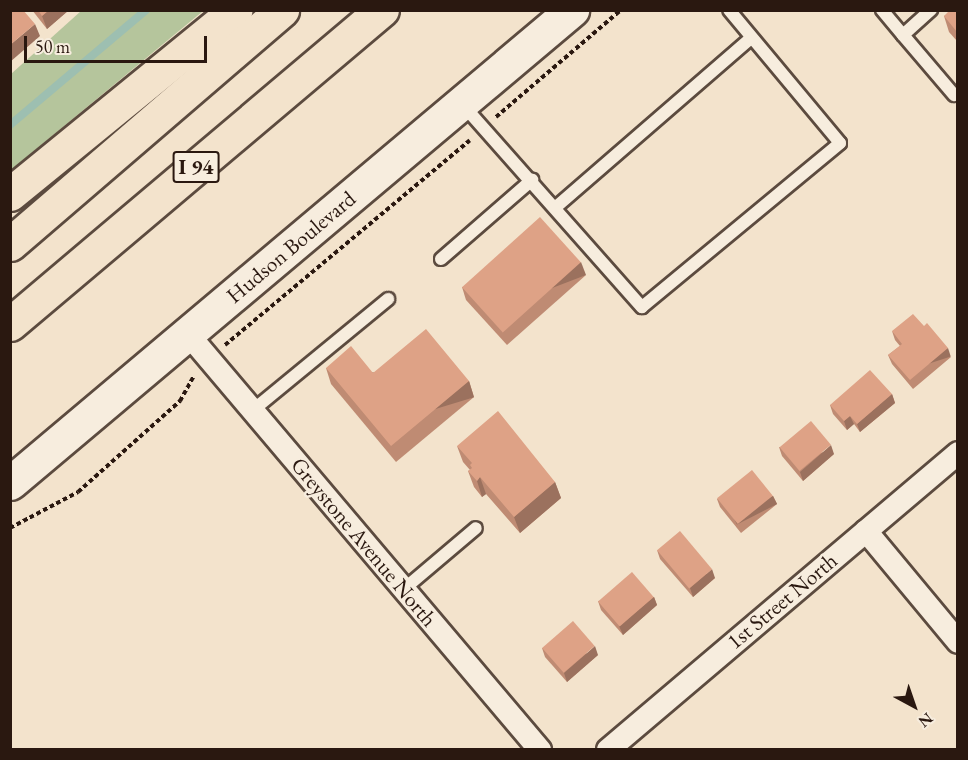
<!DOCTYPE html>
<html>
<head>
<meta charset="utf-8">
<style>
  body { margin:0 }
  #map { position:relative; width:968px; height:760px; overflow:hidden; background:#f3e3cc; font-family:"EB Garamond",serif }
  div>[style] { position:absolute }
  .green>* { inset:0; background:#b5c59c }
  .stream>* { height:8px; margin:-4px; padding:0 4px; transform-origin:4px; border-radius:4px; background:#9dbfb1 }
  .path>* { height:4px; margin-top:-2px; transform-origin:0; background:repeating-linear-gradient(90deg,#2a1810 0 4.5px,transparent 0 7.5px) }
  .roads { filter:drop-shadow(2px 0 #5c4b3f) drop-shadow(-2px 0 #5c4b3f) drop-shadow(0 2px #5c4b3f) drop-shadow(0 -2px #5c4b3f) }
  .lane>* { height:12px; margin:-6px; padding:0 6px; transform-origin:6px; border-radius:6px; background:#f7edde }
  .street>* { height:22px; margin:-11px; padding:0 11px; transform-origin:11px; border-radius:11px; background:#f7edde }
  .secondary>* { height:33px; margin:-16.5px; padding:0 16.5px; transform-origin:16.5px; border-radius:16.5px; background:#f7edde }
  .highway>* { height:33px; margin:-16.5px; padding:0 16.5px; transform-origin:16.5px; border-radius:16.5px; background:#f3e3cc }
  .wall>* { inset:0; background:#bf8b73 }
  .shaded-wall>* { inset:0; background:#9b715e; transform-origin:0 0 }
  .building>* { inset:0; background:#dea286; transform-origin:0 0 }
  span { translate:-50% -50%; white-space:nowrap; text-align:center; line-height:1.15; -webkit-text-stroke:5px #f7edde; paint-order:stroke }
  .shield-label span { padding:2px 4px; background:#f7edde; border:2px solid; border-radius:4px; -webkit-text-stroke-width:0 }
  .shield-label { font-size:21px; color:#2a1810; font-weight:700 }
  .street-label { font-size:22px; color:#2a1810 }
  .frame { position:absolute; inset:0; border:12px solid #2a1810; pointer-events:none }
  .north { position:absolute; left:884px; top:676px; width:60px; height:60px; -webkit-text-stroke:4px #f7edde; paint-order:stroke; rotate:140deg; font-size:16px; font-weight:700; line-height:24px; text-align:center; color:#2a1810 }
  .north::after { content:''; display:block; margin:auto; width:21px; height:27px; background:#2a1810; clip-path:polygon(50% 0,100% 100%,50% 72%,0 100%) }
  .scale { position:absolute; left:24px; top:36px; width:183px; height:27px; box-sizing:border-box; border:3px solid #2a1810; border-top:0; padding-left:8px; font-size:18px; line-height:21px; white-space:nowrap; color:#2a1810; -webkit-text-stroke:4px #f7edde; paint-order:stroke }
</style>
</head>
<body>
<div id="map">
  <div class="green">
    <i style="clip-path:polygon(81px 11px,203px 11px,11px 170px,11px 74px)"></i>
  </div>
  <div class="stream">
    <i style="left:10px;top:125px;width:178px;rotate:-40.2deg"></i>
  </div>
  <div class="path">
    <i style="left:496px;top:117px;width:165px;rotate:-40.6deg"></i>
    <i style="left:225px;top:345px;width:319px;rotate:-39.9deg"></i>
    <i style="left:10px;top:528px;width:77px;rotate:-27.9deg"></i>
    <i style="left:78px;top:492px;width:137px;rotate:-41.7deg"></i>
    <i style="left:180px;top:401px;width:29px;rotate:-61deg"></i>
  </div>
  <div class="roads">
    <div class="lane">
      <i style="left:882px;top:10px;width:33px;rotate:50deg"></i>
      <i style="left:903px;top:35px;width:38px;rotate:-42deg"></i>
      <i style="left:903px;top:35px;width:79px;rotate:49.6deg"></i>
      <i style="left:463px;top:105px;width:270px;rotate:48.5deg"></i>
      <i style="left:642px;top:307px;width:257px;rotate:-39.6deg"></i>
      <i style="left:840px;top:143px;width:173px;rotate:-129.8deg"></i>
      <i style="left:556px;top:207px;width:258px;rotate:-40.9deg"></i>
      <i style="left:441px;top:259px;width:121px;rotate:-41deg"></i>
      <i style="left:253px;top:410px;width:175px;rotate:-39.4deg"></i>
      <i style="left:404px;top:589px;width:94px;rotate:-40.3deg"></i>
    </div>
    <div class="street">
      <i style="left:188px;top:334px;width:545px;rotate:49.76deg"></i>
      <i style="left:866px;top:531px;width:144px;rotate:50.3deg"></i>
      <i style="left:608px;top:750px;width:459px;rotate:-40.3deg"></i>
    </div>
    <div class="secondary">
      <i style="left:10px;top:483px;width:735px;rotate:-40.09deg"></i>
    </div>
    <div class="highway">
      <i style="left:10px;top:194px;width:291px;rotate:-39.2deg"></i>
      <i style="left:10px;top:244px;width:359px;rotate:-40.7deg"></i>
      <i style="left:10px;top:324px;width:487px;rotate:-40.2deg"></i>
    </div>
  </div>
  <div class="wall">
    <i style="clip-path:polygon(32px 10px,69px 10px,47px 29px)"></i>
    <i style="clip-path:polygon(957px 10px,957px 41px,949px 32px,944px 16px)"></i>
    <i style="clip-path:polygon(586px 275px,507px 345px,466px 300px,462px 287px)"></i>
    <i style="clip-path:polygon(892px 331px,951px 357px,913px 389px,892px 364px,888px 355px,900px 346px,895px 340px)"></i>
    <i style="clip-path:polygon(326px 368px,469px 381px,474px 397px,396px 462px,331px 384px)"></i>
    <i style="clip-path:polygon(892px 394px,895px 403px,860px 432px,854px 424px,847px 430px,833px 414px,830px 405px)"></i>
    <i style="clip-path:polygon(457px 446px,555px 482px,561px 498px,520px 533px,486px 494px,482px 497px,474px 487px,468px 471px,470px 470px,463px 462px)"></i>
    <i style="clip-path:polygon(779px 447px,834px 454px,803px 481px,782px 456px)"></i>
    <i style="clip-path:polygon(773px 496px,777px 504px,741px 533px,720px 507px,717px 499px)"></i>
    <i style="clip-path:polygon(657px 550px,715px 578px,693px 597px,660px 559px)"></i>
    <i style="clip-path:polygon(654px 597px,657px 605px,623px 635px,601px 610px,598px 601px)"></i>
    <i style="clip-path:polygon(542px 648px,598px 655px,567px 682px,545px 657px)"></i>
  </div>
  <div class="shaded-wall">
    <i style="clip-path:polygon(49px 10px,69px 10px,47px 29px,42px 16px)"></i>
    <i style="clip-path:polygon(35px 24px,40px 36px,10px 62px,10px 45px)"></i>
    <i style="left:581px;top:262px;width:14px;height:106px;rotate:69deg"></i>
    <i style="left:948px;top:348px;width:9px;height:50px;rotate:72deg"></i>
    <i style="left:469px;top:381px;width:17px;height:102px;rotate:73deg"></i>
    <i style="clip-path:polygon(892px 394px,895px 403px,860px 432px,857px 424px)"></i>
    <i style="clip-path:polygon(850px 416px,854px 424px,847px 430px,844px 421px)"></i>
    <i style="clip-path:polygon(831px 445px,834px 454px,803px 481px,800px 472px)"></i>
    <i style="clip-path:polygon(480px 477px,486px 494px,482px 497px,477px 481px)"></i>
    <i style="clip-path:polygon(555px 482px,561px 498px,520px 533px,514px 517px)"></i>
    <i style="left:773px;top:496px;width:9px;height:45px;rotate:63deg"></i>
    <i style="clip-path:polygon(712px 569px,715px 578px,693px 597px,690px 588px)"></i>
    <i style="clip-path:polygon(654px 597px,657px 605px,623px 635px,619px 626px)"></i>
    <i style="clip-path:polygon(595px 646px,598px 655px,567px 682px,564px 673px)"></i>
  </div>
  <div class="building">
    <i style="clip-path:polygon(12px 10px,23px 10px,35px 24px,10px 45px,10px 11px)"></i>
    <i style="clip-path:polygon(38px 10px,49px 10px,42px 16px)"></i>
    <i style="clip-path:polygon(950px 10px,957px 10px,957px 32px,944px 16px)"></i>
    <i style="left:540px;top:217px;width:61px;height:105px;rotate:48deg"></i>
    <i style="clip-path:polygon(913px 314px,924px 326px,927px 323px,948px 348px,910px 380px,888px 355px,902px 344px,892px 331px)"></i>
    <i style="clip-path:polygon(426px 329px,469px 381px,391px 446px,326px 368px,351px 346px,373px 373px)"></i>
    <i style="clip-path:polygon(870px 370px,892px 394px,857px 424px,850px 416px,844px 421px,830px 405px)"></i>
    <i style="clip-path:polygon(498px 411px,555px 482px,514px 517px,480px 477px,477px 481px,468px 471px,472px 468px,470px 465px,472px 463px,457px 446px)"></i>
    <i style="left:811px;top:421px;width:31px;height:41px;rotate:50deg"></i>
    <i style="left:752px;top:470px;width:33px;height:45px;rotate:51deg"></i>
    <i style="left:680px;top:531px;width:50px;height:30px;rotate:50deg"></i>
    <i style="left:632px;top:572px;width:33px;height:45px;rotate:49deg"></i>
    <i style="left:573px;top:621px;width:33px;height:41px;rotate:49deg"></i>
  </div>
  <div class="shield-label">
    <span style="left:196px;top:167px">I 94</span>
  </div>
  <div class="street-label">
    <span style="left:291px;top:247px;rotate:-40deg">Hudson Boulevard</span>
    <span style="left:364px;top:542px;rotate:50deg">Greystone Avenue North</span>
    <span style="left:782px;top:601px;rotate:-40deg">1st Street North</span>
  </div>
  <div class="frame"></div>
  <div class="north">N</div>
  <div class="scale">50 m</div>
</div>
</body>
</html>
